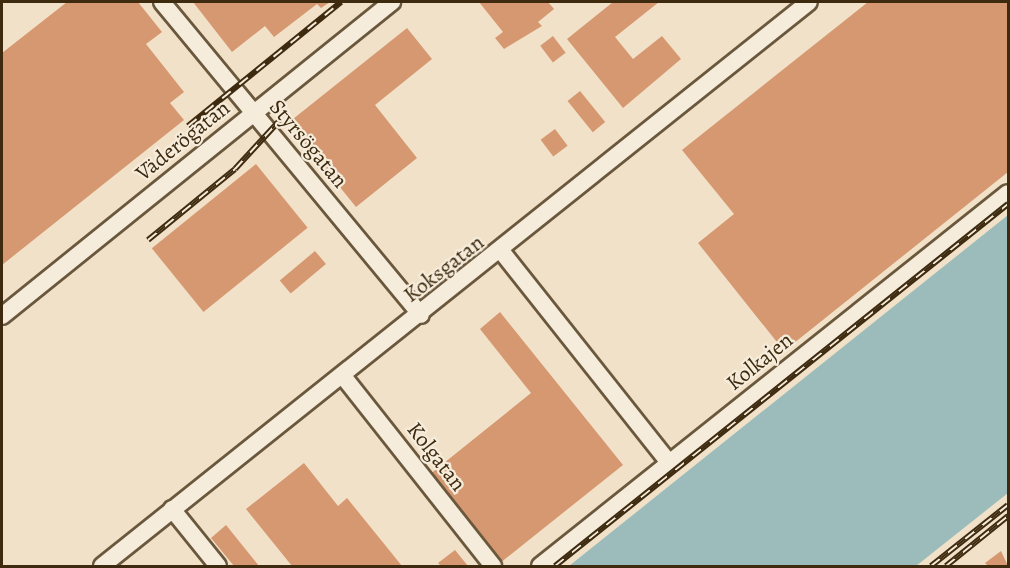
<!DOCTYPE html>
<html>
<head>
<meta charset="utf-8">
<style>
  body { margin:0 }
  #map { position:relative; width:1010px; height:568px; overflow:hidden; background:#f1e1c8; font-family:Alegreya,serif }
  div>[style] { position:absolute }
  .water>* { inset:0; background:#9bbcba }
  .building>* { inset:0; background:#d69870; transform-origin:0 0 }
  .roads { filter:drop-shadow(2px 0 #6a583d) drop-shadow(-2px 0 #6a583d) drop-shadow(0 2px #6a583d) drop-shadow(0 -2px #6a583d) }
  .minor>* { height:16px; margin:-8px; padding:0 8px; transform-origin:8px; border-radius:8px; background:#f6ecdb }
  .rail>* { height:6px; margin-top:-3px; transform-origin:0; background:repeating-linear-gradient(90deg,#f6ecdb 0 11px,#3d2a0f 0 22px); box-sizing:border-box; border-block:2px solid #3d2a0f }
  span { translate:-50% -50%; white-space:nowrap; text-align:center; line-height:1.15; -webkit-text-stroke:4.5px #f6ecdb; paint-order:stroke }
  .street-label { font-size:22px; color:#3d2a0f }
  .frame { position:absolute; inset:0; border:3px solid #3d2a0f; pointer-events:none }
</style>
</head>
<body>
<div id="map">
  <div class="water">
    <i style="clip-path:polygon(1008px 215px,1008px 493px,916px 566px,569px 566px)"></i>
  </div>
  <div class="building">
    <i style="clip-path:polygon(67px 2px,138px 2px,162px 32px,146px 44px,184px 92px,170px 103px,184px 120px,2px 265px,2px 53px)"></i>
    <i style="clip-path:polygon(193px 2px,330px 2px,321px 8px,317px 4px,274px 37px,265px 26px,232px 52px)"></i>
    <i style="clip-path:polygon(479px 2px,548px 2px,554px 9px,538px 22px,542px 26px,504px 49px,495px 38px,503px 32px)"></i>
    <i style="clip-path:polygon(613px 2px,659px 2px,615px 37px,633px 59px,662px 36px,681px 59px,623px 108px,567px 39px)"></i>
    <i style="clip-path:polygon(868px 2px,1008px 2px,1008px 172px,784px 351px,698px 243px,734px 214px,682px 150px)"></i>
    <i style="clip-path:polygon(407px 28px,432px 59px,375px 105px,417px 158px,356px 207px,288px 123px)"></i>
    <i style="left:553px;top:36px;width:21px;height:16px;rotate:53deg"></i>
    <i style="left:580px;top:91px;width:40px;height:16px;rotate:51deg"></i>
    <i style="left:555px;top:129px;width:21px;height:18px;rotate:53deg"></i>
    <i style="left:256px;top:164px;width:82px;height:134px;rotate:51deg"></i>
    <i style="left:315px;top:251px;width:17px;height:46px;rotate:50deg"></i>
    <i style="clip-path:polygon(500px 312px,623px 465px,500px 563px,429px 475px,531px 393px,480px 329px)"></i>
    <i style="clip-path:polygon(304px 463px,338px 506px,347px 498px,402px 566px,292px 566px,246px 509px)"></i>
    <i style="clip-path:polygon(226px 525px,259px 566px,234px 566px,211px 538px)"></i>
    <i style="clip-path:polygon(455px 550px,468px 566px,441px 566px,438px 563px)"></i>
    <i style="clip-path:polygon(1001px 551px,1008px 566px,988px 566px,985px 563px)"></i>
  </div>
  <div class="roads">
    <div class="minor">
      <i style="left:162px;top:2px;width:406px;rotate:50.4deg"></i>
      <i style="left:502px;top:252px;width:269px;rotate:51.6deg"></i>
      <i style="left:2px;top:316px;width:501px;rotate:-38.84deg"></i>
      <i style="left:343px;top:376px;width:242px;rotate:51.7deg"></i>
      <i style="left:172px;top:509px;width:73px;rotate:51.1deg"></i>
      <i style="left:102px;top:566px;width:904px;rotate:-38.58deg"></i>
      <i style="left:540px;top:566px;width:598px;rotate:-38.56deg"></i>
    </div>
  </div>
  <div class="rail">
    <i style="left:188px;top:126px;width:197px;rotate:-39deg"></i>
    <i style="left:148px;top:240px;width:112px;rotate:-39.2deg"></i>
    <i style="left:235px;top:169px;width:68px;rotate:-47.4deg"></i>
    <i style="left:555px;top:566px;width:580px;rotate:-38.63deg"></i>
    <i style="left:931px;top:566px;width:98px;rotate:-38.4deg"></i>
    <i style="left:946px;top:566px;width:80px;rotate:-38.9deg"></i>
  </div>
  <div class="street-label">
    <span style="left:183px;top:141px;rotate:-39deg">Väderögatan</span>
    <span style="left:308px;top:144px;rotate:50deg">Styrsögatan</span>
    <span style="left:444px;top:269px;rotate:-38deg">Koksgatan</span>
    <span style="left:760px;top:362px;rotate:-39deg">Kolkajen</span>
    <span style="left:436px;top:457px;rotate:52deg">Kolgatan</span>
  </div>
  <div class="frame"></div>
</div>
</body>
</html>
